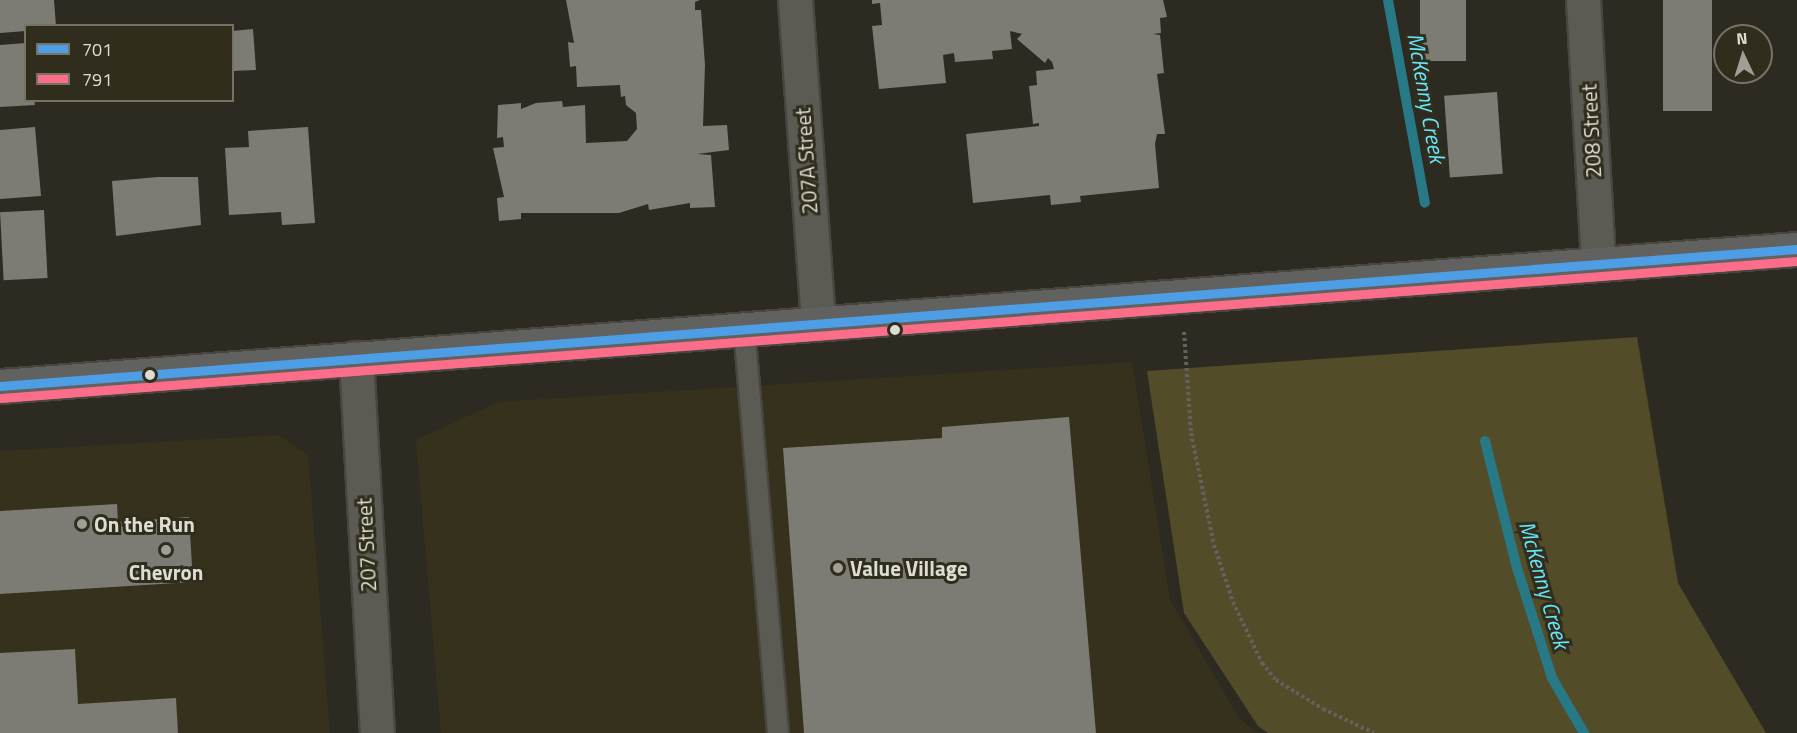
<!DOCTYPE html>
<html>
<head>
<meta charset="utf-8">
<style>
  body { margin:0 }
  #map { position:relative; width:1797px; height:733px; overflow:hidden; background:#2c2a21; font-family:"Titillium Web",sans-serif }
  div>[style] { position:absolute }
  .built>* { inset:0; background:#36311d }
  .green>* { inset:0; background:#534c29 }
  .stream>* { height:10px; margin:-5px; padding:0 5px; transform-origin:5px; border-radius:5px; background:#277986 }
  .building>* { inset:0; background:#7d7c74; transform-origin:0 0 }
  .path>* { height:4px; margin-top:-2px; transform-origin:0; background:repeating-linear-gradient(90deg,#64625c 0 3px,transparent 0 6px) }
  .roads { filter:drop-shadow(2px 0 #48463f) drop-shadow(-2px 0 #48463f) drop-shadow(0 2px #48463f) drop-shadow(0 -2px #48463f) }
  .service>* { height:20px; margin:-10px; padding:0 10px; transform-origin:10px; border-radius:10px; background:#5b5a53 }
  .minor>* { height:33px; margin:-16.5px; padding:0 16.5px; transform-origin:16.5px; border-radius:16.5px; background:#5b5a53 }
  .tertiary>* { height:33px; margin:-16.5px; padding:0 16.5px; transform-origin:16.5px; border-radius:16.5px; background:#5b5a53 }
  .secondary>* { height:33px; margin:-16.5px; padding:0 16.5px; transform-origin:16.5px; border-radius:16.5px; background:#61615f }
  .bus-1>* { height:9px; margin:-4.5px; padding:0 4.5px; transform-origin:4.5px; border-radius:4.5px; background:#4d9ee5 }
  .bus-2>* { height:9px; margin:-4.5px; padding:0 4.5px; transform-origin:4.5px; border-radius:4.5px; background:#fb6d88 }
  .dots>* { width:16px; height:16px; translate:-50% -50%; box-sizing:border-box; border:3px solid #302d1d; border-radius:50% }
  span { translate:-50% -50%; white-space:nowrap; text-align:center; line-height:1.15; -webkit-text-stroke:6px #302d1d; paint-order:stroke }
  .street-label { font-size:21px; color:#deddd3 }
  .poi-label { font-size:21px; color:#deddd3; font-weight:700 }
  .left { translate:0 -50%; text-align:left }
  .water-label { font-size:22px; color:#68e6fc; font-style:italic }
  .legend { position:absolute; left:24px; top:24px; width:210px; height:78px; box-sizing:border-box; background:#302d1d; border:2px solid #767366; margin:0; padding:8px 10px; list-style:none; font-size:18px; color:#deddd3 }
  .legend li { display:flex; align-items:center; gap:12px; height:30px }
  .legend b { width:30px; border:2px solid #767366 }
  .north { position:absolute; left:1713px; top:24px; width:60px; height:60px; box-sizing:border-box; background:#302d1d; border:2px solid #767366; border-radius:50%; rotate:356deg; font-size:16px; font-weight:700; line-height:24px; text-align:center; color:#deddd3 }
  .north::after { content:''; display:block; margin:auto; width:21px; height:27px; background:#a09e95; clip-path:polygon(50% 0,100% 100%,50% 72%,0 100%) }
</style>
</head>
<body>
<div id="map">
  <div class="built">
    <i style="clip-path:polygon(1132px 362px,1170px 600px,1240px 719px,1257px 733px,441px 733px,416px 440px,498px 402px)"></i>
    <i style="clip-path:polygon(279px 435px,308px 455px,330px 733px,0 733px,0 451px)"></i>
  </div>
  <div class="green">
    <i style="clip-path:polygon(1637px 337px,1678px 583px,1766px 733px,1268px 733px,1258px 726px,1184px 613px,1147px 371px)"></i>
  </div>
  <div class="stream">
    <i style="left:1388px;top:0;width:206px;rotate:79.7deg"></i>
    <i style="left:1485px;top:441px;width:131px;rotate:75.9deg"></i>
    <i style="left:1517px;top:568px;width:115px;rotate:72.3deg"></i>
    <i style="left:1552px;top:678px;width:64px;rotate:59.8deg"></i>
  </div>
  <div class="building">
    <i style="clip-path:polygon(0 0,54px 0,56px 26px,26px 26px,26px 31px,0 33px)"></i>
    <i style="clip-path:polygon(566px 0,700px 0,695px 2px,695px 10px,701px 10px,705px 65px,703px 126px,727px 125px,729px 150px,697px 154px,711px 155px,715px 207px,690px 208px,690px 203px,649px 210px,648px 204px,619px 213px,521px 213px,521px 219px,499px 221px,497px 198px,504px 197px,493px 148px,504px 147px,503px 137px,497px 138px,498px 105px,521px 103px,521px 109px,536px 103px,562px 101px,563px 107px,585px 105px,586px 143px,627px 141px,637px 129px,636px 113px,626px 105px,625px 96px,621px 97px,620px 85px,577px 87px,576px 66px,570px 67px,568px 42px,574px 43px)"></i>
    <i style="clip-path:polygon(872px 0,1163px 0,1167px 17px,1160px 18px,1161px 33px,1153px 34px,1160px 35px,1164px 73px,1157px 74px,1165px 134px,1157px 134px,1155px 144px,1159px 188px,1080px 196px,1081px 202px,1051px 205px,1050px 195px,973px 203px,966px 134px,1039px 126px,1039px 123px,1033px 124px,1029px 86px,1037px 85px,1036px 71px,1054px 69px,1052px 62px,1048px 58px,1045px 63px,1017px 39px,1022px 34px,1010px 31px,1012px 49px,992px 51px,993px 59px,955px 62px,954px 53px,943px 55px,946px 83px,879px 89px,872px 26px,882px 25px,880px 3px,872px 4px)"></i>
    <i style="left:1420px;top:0;width:46px;height:61px"></i>
    <i style="left:1663px;top:0;width:49px;height:111px"></i>
    <i style="clip-path:polygon(253px 29px,256px 70px,232px 71px,232px 31px)"></i>
    <i style="clip-path:polygon(26px 43px,26px 100px,34px 100px,35px 105px,0 107px,0 45px)"></i>
    <i style="left:1497px;top:92px;width:82px;height:53px;rotate:86deg"></i>
    <i style="clip-path:polygon(35px 127px,41px 196px,0 199px,0 130px)"></i>
    <i style="clip-path:polygon(308px 127px,315px 223px,282px 225px,281px 212px,229px 215px,225px 148px,249px 147px,248px 131px)"></i>
    <i style="clip-path:polygon(158px 177px,198px 177px,201px 225px,116px 236px,112px 181px)"></i>
    <i style="left:44px;top:210px;width:68px;height:44px;rotate:87deg"></i>
    <i style="clip-path:polygon(1069px 417px,1096px 733px,804px 733px,783px 448px,942px 438px,942px 427px)"></i>
    <i style="clip-path:polygon(117px 504px,118px 522px,189px 517px,193px 582px,0 594px,0 511px)"></i>
    <i style="clip-path:polygon(75px 649px,78px 704px,176px 698px,178px 733px,0 733px,0 653px)"></i>
  </div>
  <div class="path">
    <i style="left:1184px;top:332px;width:101px;rotate:86deg"></i>
    <i style="left:1191px;top:433px;width:114px;rotate:78.4deg"></i>
    <i style="left:1214px;top:545px;width:60px;rotate:71.6deg"></i>
    <i style="left:1233px;top:602px;width:68px;rotate:64.6deg"></i>
    <i style="left:1262px;top:663px;width:22px;rotate:51deg"></i>
    <i style="left:1276px;top:680px;width:55px;rotate:31.7deg"></i>
    <i style="left:1323px;top:709px;width:56px;rotate:25.2deg"></i>
  </div>
  <div class="roads">
    <div class="service">
      <i style="left:744px;top:327px;width:407px;rotate:85.2deg"></i>
    </div>
    <div class="minor">
      <i style="left:795px;top:0;width:323px;rotate:85.9deg"></i>
      <i style="left:1583px;top:0;width:262px;rotate:86.7deg"></i>
    </div>
    <div class="tertiary">
      <i style="left:356px;top:358px;width:376px;rotate:86.8deg"></i>
    </div>
    <div class="secondary">
      <i style="left:0;top:386px;width:1802px;rotate:-4.36deg"></i>
    </div>
  </div>
  <div class="bus-1">
    <i style="left:0;top:386px;width:1802px;rotate:-4.36deg"></i>
  </div>
  <div class="bus-2">
    <i style="left:1px;top:398px;width:1801px;rotate:-4.36deg"></i>
  </div>
  <div class="dots">
    <i style="left:895px;top:330px;background:#deddd3"></i>
    <i style="left:150px;top:375px;background:#deddd3"></i>
    <i style="left:82px;top:524px;background:#a09e95"></i>
    <i style="left:166px;top:550px;background:#a09e95"></i>
    <i style="left:838px;top:568px;background:#a09e95"></i>
  </div>
  <div class="street-label">
    <span style="left:1591px;top:131px;rotate:-93deg">208 Street</span>
    <span style="left:806px;top:161px;rotate:-94deg">207A Street</span>
    <span style="left:366px;top:545px;rotate:-93deg">207 Street</span>
  </div>
  <div class="poi-label">
    <span class="left" style="left:94px;top:524px">On the Run</span>
    <span class="left" style="left:850px;top:568px">Value Village</span>
    <span style="left:166px;top:572px">Chevron</span>
  </div>
  <div class="water-label">
    <span style="left:1426px;top:98px;rotate:80deg">McKenny Creek</span>
    <span style="left:1544px;top:585px;rotate:74deg">McKenny Creek</span>
  </div>
  <ul class="legend">
  <li><b style="height:8px;background:#4d9ee5"></b>701</li>
  <li><b style="height:8px;background:#fb6d88"></b>791</li>
  </ul>
  <div class="north">N</div>
</div>
</body>
</html>
